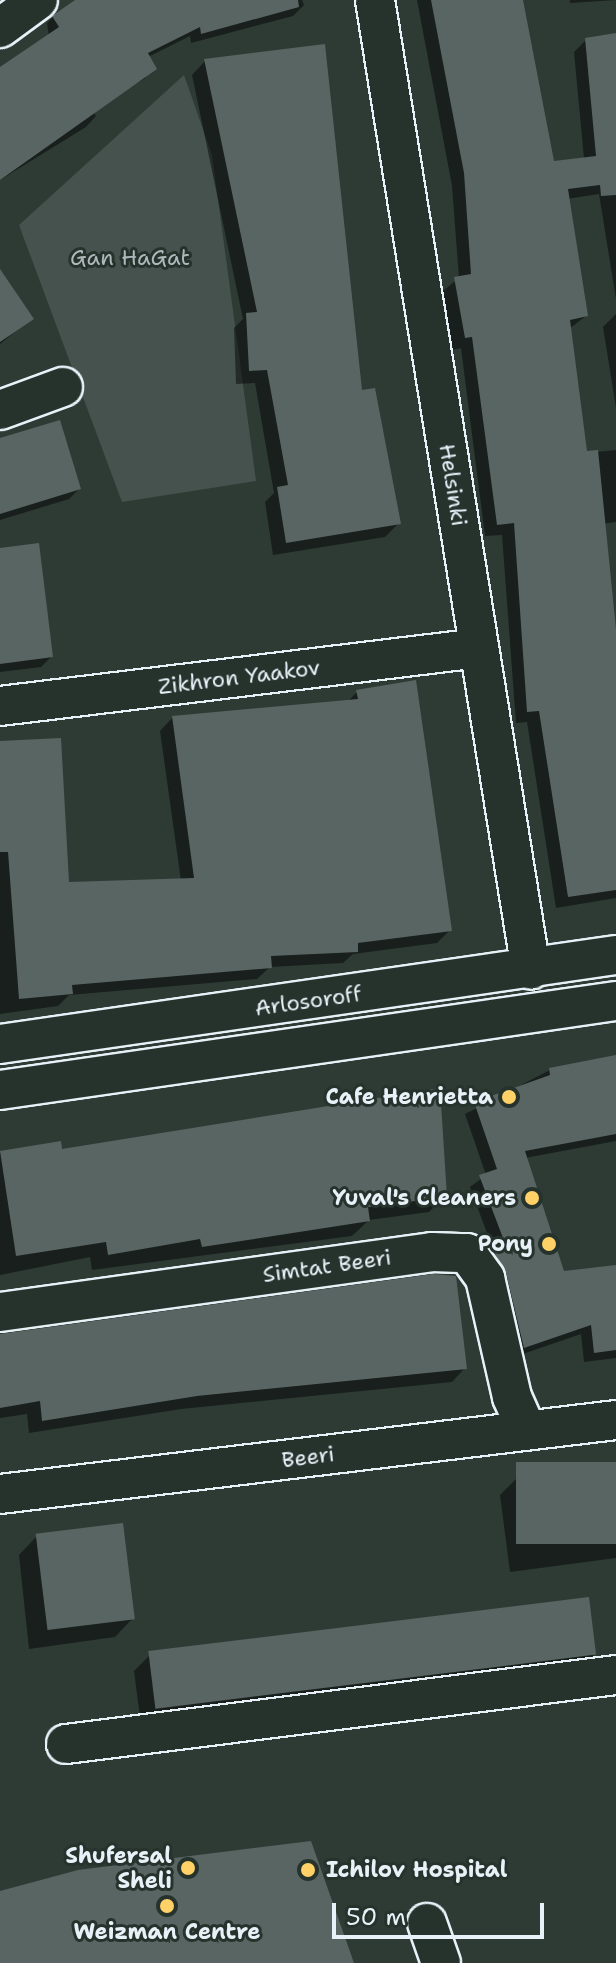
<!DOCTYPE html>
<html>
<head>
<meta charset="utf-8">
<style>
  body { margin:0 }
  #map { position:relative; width:616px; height:1963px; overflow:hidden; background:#2e3b35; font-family:"Shantell Sans",sans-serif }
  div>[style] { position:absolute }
  .green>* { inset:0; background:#45524e }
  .shadow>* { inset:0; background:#0007 }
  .building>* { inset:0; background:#596563; transform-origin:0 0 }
  .roads { filter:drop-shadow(2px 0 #e8f1f8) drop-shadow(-2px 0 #e8f1f8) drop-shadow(0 2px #e8f1f8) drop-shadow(0 -2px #e8f1f8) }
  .minor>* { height:38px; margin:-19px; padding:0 19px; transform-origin:19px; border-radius:19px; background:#26332d }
  .dots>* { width:22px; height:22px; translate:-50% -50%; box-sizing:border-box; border:4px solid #26332d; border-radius:50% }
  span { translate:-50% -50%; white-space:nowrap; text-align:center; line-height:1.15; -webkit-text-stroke:6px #26332d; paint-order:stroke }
  .park-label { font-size:22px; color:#afb9bc }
  .street-label { font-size:22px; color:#e8f1f8 }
  .poi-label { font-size:22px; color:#e8f1f8; font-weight:700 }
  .right { translate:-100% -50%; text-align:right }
  .left { translate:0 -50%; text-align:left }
  .scale { position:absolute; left:332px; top:1903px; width:212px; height:36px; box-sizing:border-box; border:4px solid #e8f1f8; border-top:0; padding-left:10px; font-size:24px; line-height:28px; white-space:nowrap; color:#e8f1f8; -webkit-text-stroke:6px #26332d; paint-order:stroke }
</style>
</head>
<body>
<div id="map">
  <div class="green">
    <i style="clip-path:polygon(184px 75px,212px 155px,256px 481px,122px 502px,19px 225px)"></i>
  </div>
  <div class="shadow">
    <i style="clip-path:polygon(81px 0,302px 0,304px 5px,293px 16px,191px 43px,190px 36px,148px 57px,155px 68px,144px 79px,92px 110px,96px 116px,86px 127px,0 180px,0 74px,49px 37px,47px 23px,58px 12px)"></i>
    <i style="clip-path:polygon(417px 0,522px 0,552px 163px,584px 159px,574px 52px,586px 40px,616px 35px,616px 299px,599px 194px,567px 199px,586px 316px,569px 329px,585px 453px,616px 450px,616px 522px,600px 524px,616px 631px,616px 898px,556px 908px,527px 722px,516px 723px,502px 535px,485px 536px,461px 348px,453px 350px,443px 291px,459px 278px,452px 186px)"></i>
    <i style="clip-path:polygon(570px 0,616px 0,570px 3px)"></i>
    <i style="clip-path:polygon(205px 61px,399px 523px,385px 537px,273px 555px,265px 502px,274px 493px,255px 383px,236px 384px,234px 328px,243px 319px,192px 75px)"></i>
    <i style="clip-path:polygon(0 273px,31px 319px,0 344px)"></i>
    <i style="clip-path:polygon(616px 314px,616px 408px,603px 327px)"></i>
    <i style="clip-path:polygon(0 440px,79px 489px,69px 499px,0 520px)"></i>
    <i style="clip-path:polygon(0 550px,51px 657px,41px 667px,0 672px)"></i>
    <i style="clip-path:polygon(357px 692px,449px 931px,437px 943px,353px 954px,343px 963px,270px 967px,257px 979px,69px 995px,58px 1006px,0 1014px,0 743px,67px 884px,181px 881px,160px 731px,172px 718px,347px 702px)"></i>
    <i style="clip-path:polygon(616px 1057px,616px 1141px,525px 1158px,563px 1274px,616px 1267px,616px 1358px,584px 1362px,581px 1334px,514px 1357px,481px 1255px,491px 1244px,470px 1187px,486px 1175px,465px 1114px,550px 1070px)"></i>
    <i style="clip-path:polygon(60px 1144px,61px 1151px,445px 1196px,429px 1212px,369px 1220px,352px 1236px,92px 1270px,90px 1257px,0 1275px,0 1152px)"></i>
    <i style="clip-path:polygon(0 1334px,465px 1368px,452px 1382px,181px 1409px,29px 1433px,27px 1414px,0 1418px)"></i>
    <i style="clip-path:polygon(616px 1464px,616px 1558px,510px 1572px,500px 1495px,518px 1477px)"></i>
    <i style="clip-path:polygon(37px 1536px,133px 1618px,115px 1637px,29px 1649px,19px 1555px)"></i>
    <i style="clip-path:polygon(150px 1655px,594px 1655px,578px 1670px,141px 1725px,134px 1671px)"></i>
  </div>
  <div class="building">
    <i style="clip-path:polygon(75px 0,298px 0,299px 7px,201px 34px,200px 27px,148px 53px,157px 69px,0 180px,0 67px,59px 27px,52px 16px)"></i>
    <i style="clip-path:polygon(431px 0,523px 0,554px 161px,596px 156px,585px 38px,616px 33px,616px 195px,601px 196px,600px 185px,568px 189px,588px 316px,570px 320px,587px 451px,598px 450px,616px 629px,616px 890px,568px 897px,539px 711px,527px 712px,514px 523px,497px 525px,472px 337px,465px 338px,454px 277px,471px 274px,464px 173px)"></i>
    <i style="clip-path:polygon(325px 44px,362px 390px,375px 388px,401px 524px,286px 543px,277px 487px,288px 485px,267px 370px,249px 371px,246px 313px,257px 312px,204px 59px)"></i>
    <i style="clip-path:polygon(0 269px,34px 319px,0 342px)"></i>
    <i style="clip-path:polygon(60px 420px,81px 489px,0 514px,0 438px)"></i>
    <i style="clip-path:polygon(39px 543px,53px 657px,0 664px,0 548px)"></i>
    <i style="clip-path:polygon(416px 680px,452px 931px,358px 943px,358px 952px,271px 956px,272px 968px,72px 985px,73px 994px,19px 999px,8px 852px,0 852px,0 741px,61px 738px,69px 882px,194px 878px,172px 716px,358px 699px,356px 690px)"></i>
    <i style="clip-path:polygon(616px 1055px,616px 1134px,525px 1151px,564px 1271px,616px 1265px,616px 1350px,594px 1353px,591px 1325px,524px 1348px,506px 1273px,489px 1243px,503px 1238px,479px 1175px,497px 1169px,474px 1102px,550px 1075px,549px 1068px)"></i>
    <i style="clip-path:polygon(440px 1088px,447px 1197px,368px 1207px,370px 1221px,202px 1247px,200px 1239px,108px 1255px,106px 1242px,16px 1256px,0 1151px,61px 1141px,62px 1149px)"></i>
    <i style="clip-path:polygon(433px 1274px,456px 1276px,467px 1369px,197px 1396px,42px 1421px,40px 1401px,0 1408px,0 1334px)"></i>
    <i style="left:616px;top:1462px;width:82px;height:100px;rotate:90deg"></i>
    <i style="left:123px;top:1523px;width:97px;height:88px;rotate:83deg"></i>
    <i style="left:589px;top:1597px;width:58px;height:444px;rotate:83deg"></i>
    <i style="clip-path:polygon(311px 1841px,354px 1963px,0 1963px,0 1891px,78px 1870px)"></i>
  </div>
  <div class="roads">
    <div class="minor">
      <i style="left:375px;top:0;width:982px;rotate:80.86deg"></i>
      <i style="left:0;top:28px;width:47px;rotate:-36.4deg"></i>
      <i style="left:0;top:410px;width:67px;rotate:-20.1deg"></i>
      <i style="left:0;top:706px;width:482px;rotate:-6.9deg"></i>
      <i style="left:0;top:1044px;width:622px;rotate:-8.22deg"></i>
      <i style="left:0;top:1090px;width:622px;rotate:-8.22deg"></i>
      <i style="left:0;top:1312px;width:436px;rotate:-7.9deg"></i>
      <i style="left:432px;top:1252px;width:35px;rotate:2deg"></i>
      <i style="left:467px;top:1253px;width:31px;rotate:54deg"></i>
      <i style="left:485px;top:1278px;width:122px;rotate:77.2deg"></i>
      <i style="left:512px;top:1397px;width:36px;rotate:66deg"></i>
      <i style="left:0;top:1494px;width:620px;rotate:-6.85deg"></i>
      <i style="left:66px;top:1744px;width:554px;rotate:-7.15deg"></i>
      <i style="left:427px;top:1923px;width:42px;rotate:70.7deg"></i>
    </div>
  </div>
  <div class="dots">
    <i style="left:509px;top:1097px;background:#ffd166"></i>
    <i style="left:532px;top:1198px;background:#ffd166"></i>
    <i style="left:549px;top:1244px;background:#ffd166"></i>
    <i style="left:188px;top:1868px;background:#ffd166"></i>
    <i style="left:308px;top:1870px;background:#ffd166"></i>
    <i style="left:167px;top:1906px;background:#ffd166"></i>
  </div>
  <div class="park-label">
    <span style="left:130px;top:258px">Gan HaGat</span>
  </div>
  <div class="street-label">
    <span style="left:453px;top:485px;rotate:81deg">Helsinki</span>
    <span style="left:239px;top:677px;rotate:-7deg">Zikhron Yaakov</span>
    <span style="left:308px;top:1001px;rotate:-8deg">Arlosoroff</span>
    <span style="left:327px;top:1266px;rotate:-8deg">Simtat Beeri</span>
    <span style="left:308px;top:1457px;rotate:-7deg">Beeri</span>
  </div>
  <div class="poi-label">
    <span class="right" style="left:493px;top:1097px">Cafe Henrietta</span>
    <span class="right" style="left:516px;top:1198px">Yuval's Cleaners</span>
    <span class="right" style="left:533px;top:1244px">Pony</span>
    <span class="right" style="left:172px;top:1868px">Shufersal<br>Sheli</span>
    <span class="left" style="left:326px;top:1870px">Ichilov Hospital</span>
    <span style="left:167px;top:1932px">Weizman Centre</span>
  </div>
  <div class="scale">50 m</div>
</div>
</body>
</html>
